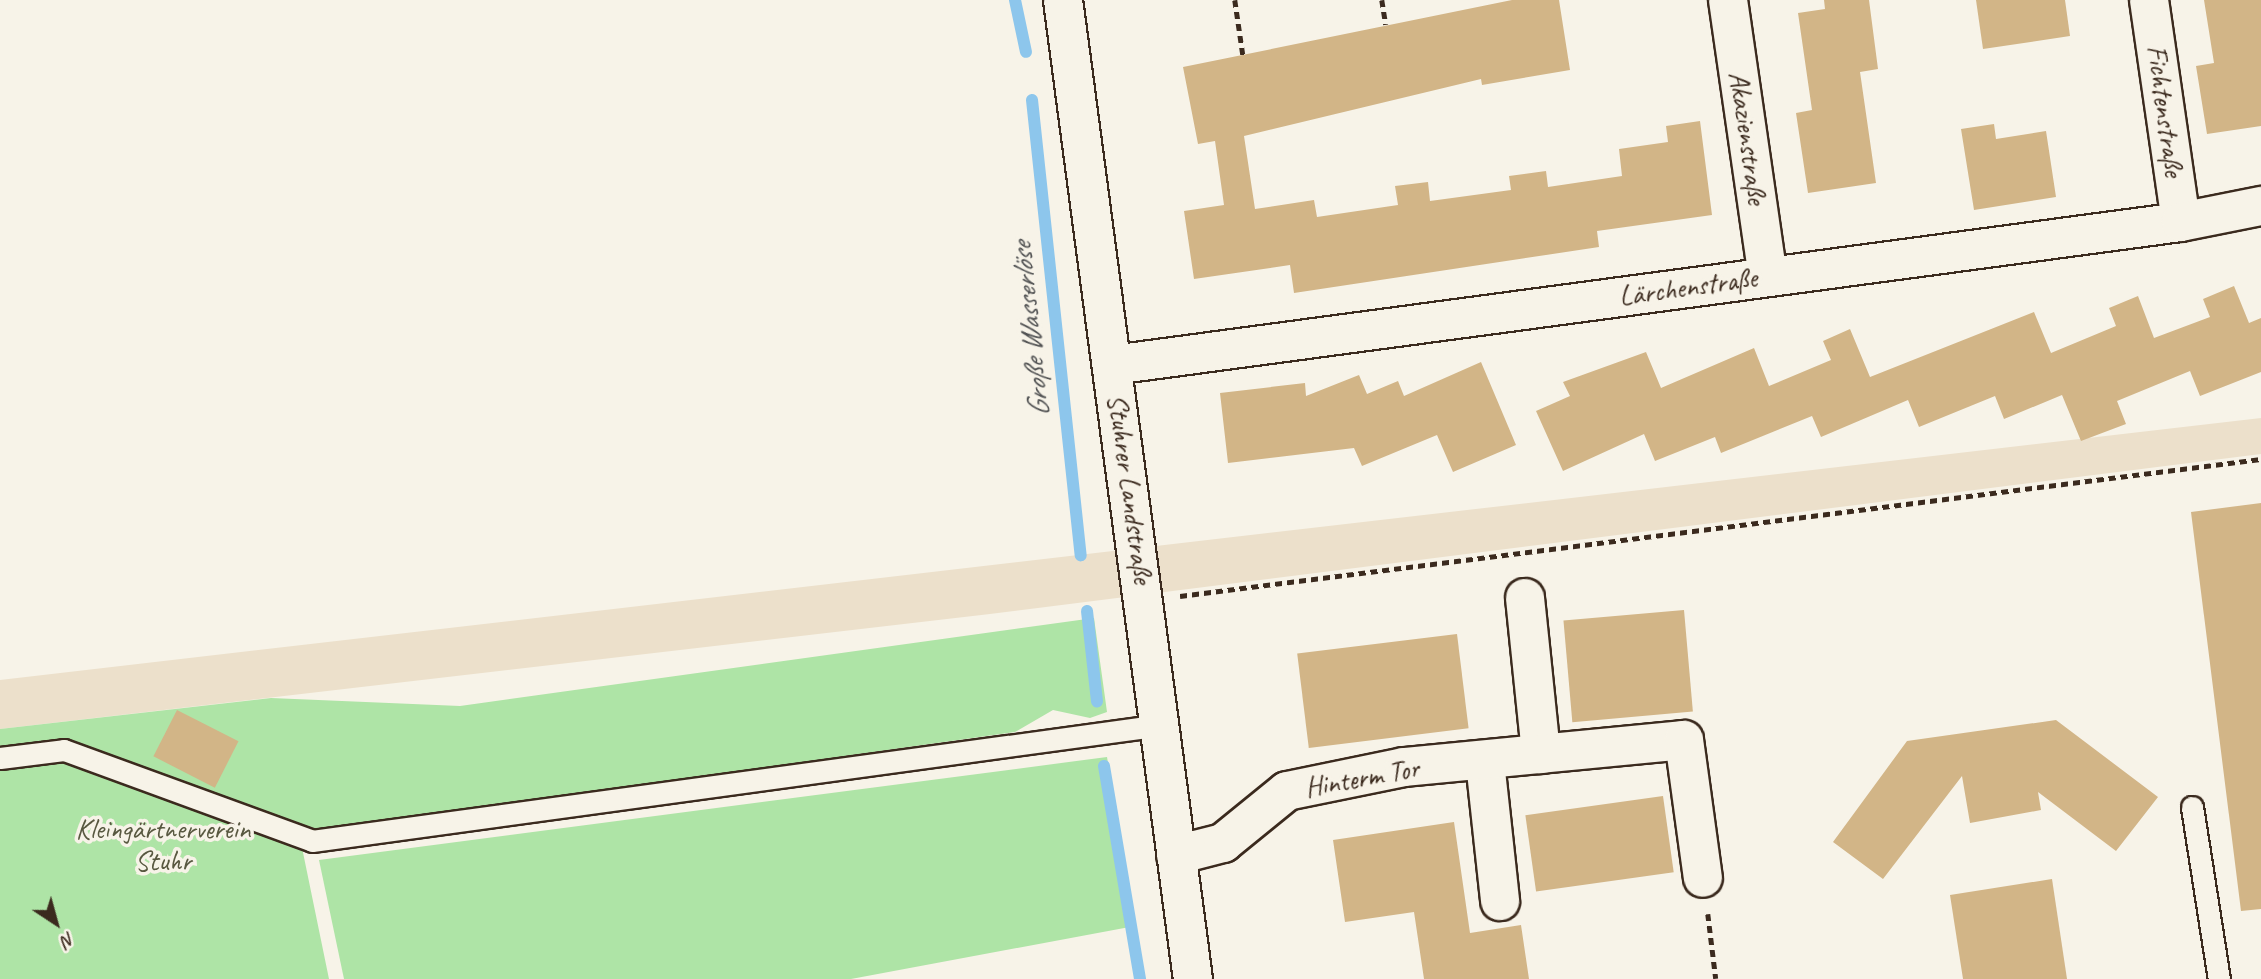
<!DOCTYPE html>
<html>
<head>
<meta charset="utf-8">
<style>
  body { margin:0 }
  #map { position:relative; width:2261px; height:979px; overflow:hidden; background:#f7f3e8; font-family:Caveat,sans-serif }
  div>[style] { position:absolute }
  .built>* { inset:0; background:#ece0cb }
  .green>* { inset:0; background:#aee4a6 }
  .stream>* { height:12px; margin:-6px; padding:0 6px; transform-origin:6px; border-radius:6px; background:#8dc6ec }
  .building>* { inset:0; background:#d2b587; transform-origin:0 0 }
  .path>* { height:4.5px; margin-top:-2.25px; transform-origin:0; background:repeating-linear-gradient(90deg,#3b2a1e 0 7px,transparent 0 12px) }
  .roads { filter:drop-shadow(2px 0 #3b2a1e) drop-shadow(-2px 0 #3b2a1e) drop-shadow(0 2px #3b2a1e) drop-shadow(0 -2px #3b2a1e) }
  .service>* { height:21px; margin:-10.5px; padding:0 10.5px; transform-origin:10.5px; border-radius:10.5px; background:#f7f3e8 }
  .minor>* { height:38px; margin:-19px; padding:0 19px; transform-origin:19px; border-radius:19px; background:#f7f3e8 }
  .tertiary>* { height:38px; margin:-19px; padding:0 19px; transform-origin:19px; border-radius:19px; background:#f7f3e8 }
  span { translate:-50% -50%; white-space:nowrap; text-align:center; line-height:1.15; -webkit-text-stroke:7px #f7f3e8; paint-order:stroke }
  .street-label { font-size:28px; color:#3b2a1e }
  .park-label { font-size:28px; color:#585840 }
  .water-label { font-size:30px; color:#505152; font-style:italic }
  .north { position:absolute; left:21px; top:888px; width:70px; height:70px; -webkit-text-stroke:5px #f7f3e8; paint-order:stroke; rotate:144deg; font-size:19px; font-weight:700; line-height:28px; text-align:center; color:#3b2a1e }
  .north::after { content:''; display:block; margin:auto; width:24px; height:32px; background:#3b2a1e; clip-path:polygon(50% 0,100% 100%,50% 72%,0 100%) }
</style>
</head>
<body>
<div id="map">
  <div class="built">
    <i style="clip-path:polygon(2261px 418px,2261px 454px,990px 614px,0 729px,0 680px)"></i>
  </div>
  <div class="green">
    <i style="clip-path:polygon(1094px 618px,1107px 712px,1090px 718px,1053px 710px,1015px 732px,299px 833px,329px 979px,0 979px,0 729px,271px 698px,460px 706px)"></i>
    <i style="clip-path:polygon(1107px 757px,1135px 926px,851px 979px,344px 979px,319px 860px)"></i>
  </div>
  <div class="stream">
    <i style="left:1015px;top:0;width:53px;rotate:78.1deg"></i>
    <i style="left:1032px;top:100px;width:458px;rotate:83.9deg"></i>
    <i style="left:1087px;top:611px;width:91px;rotate:83.7deg"></i>
    <i style="left:1104px;top:766px;width:216px;rotate:80.4deg"></i>
  </div>
  <div class="building">
    <i style="clip-path:polygon(1512px 0,1559px 0,1570px 70px,1482px 85px,1481px 79px,1244px 136px,1255px 209px,1314px 200px,1317px 217px,1398px 205px,1395px 186px,1428px 182px,1430px 201px,1511px 190px,1509px 176px,1546px 171px,1548px 187px,1622px 176px,1619px 149px,1668px 142px,1666px 126px,1700px 121px,1712px 215px,1597px 231px,1599px 247px,1294px 293px,1290px 265px,1194px 279px,1184px 211px,1224px 205px,1215px 141px,1198px 144px,1183px 67px)"></i>
    <i style="clip-path:polygon(1824px 0,1869px 0,1878px 69px,1860px 72px,1876px 183px,1808px 193px,1796px 113px,1812px 110px,1798px 13px,1825px 9px)"></i>
    <i style="clip-path:polygon(1976px 0,2065px 0,2070px 36px,1983px 49px)"></i>
    <i style="clip-path:polygon(2204px 0,2261px 0,2261px 126px,2207px 134px,2196px 66px,2214px 63px)"></i>
    <i style="clip-path:polygon(1994px 124px,1996px 139px,2046px 131px,2056px 197px,1974px 210px,1961px 129px)"></i>
    <i style="clip-path:polygon(2234px 286px,2249px 323px,2261px 318px,2261px 372px,2200px 396px,2190px 371px,2117px 401px,2126px 424px,2081px 441px,2062px 395px,2004px 419px,1995px 396px,1919px 427px,1908px 400px,1821px 437px,1812px 416px,1721px 453px,1715px 437px,1655px 461px,1644px 434px,1563px 471px,1536px 411px,1570px 396px,1563px 382px,1646px 352px,1661px 388px,1754px 348px,1769px 386px,1831px 360px,1823px 341px,1850px 329px,1870px 377px,2034px 312px,2051px 353px,2116px 326px,2109px 308px,2138px 296px,2154px 338px,2210px 317px,2203px 299px)"></i>
    <i style="clip-path:polygon(1481px 362px,1516px 445px,1453px 472px,1437px 435px,1362px 466px,1354px 448px,1228px 463px,1220px 393px,1305px 383px,1306px 396px,1359px 375px,1367px 394px,1398px 381px,1404px 396px)"></i>
    <i style="clip-path:polygon(2261px 503px,2261px 909px,2241px 911px,2191px 512px)"></i>
    <i style="left:1684px;top:610px;width:102px;height:121px;rotate:85deg"></i>
    <i style="left:1457px;top:634px;width:95px;height:161px;rotate:83deg"></i>
    <i style="left:177px;top:710px;width:69px;height:52px;rotate:27deg"></i>
    <i style="clip-path:polygon(2056px 720px,2158px 797px,2116px 851px,2038px 792px,2041px 810px,1970px 823px,1962px 776px,1883px 879px,1833px 842px,1907px 741px)"></i>
    <i style="left:1663px;top:796px;width:77px;height:139px;rotate:82deg"></i>
    <i style="clip-path:polygon(1454px 822px,1470px 933px,1521px 925px,1529px 979px,1424px 979px,1414px 912px,1345px 922px,1333px 840px)"></i>
    <i style="clip-path:polygon(2052px 879px,2067px 979px,1963px 979px,1950px 895px)"></i>
  </div>
  <div class="path">
    <i style="left:1235px;top:0;width:56px;rotate:81.7deg"></i>
    <i style="left:1382px;top:0;width:25px;rotate:81deg"></i>
    <i style="left:1180px;top:596px;width:1090px;rotate:-7.22deg"></i>
    <i style="left:1708px;top:914px;width:65px;rotate:83deg"></i>
  </div>
  <div class="roads">
    <div class="service">
      <i style="left:0;top:758px;width:64px;rotate:-7.1deg"></i>
      <i style="left:64px;top:750px;width:264px;rotate:20.1deg"></i>
      <i style="left:312px;top:841px;width:857px;rotate:-7.78deg"></i>
      <i style="left:2192px;top:807px;width:174px;rotate:81.1deg"></i>
    </div>
    <div class="minor">
      <i style="left:1728px;top:0;width:279px;rotate:81.8deg"></i>
      <i style="left:2149px;top:0;width:224px;rotate:81.8deg"></i>
      <i style="left:1113px;top:365px;width:1078px;rotate:-7.63deg"></i>
      <i style="left:2181px;top:222px;width:82px;rotate:-11.3deg"></i>
      <i style="left:1525px;top:598px;width:157px;rotate:84.1deg"></i>
      <i style="left:1485px;top:762px;width:140px;rotate:83.8deg"></i>
      <i style="left:1176px;top:855px;width:49px;rotate:-14.3deg"></i>
      <i style="left:1223px;top:843px;width:82px;rotate:-39.1deg"></i>
      <i style="left:1287px;top:791px;width:119px;rotate:-11.6deg"></i>
      <i style="left:1404px;top:767px;width:281px;rotate:-5.5deg"></i>
      <i style="left:1684px;top:740px;width:139px;rotate:82.2deg"></i>
    </div>
    <div class="tertiary">
      <i style="left:1063px;top:0;width:988px;rotate:82.44deg"></i>
    </div>
  </div>
  <div class="street-label">
    <span style="left:2165px;top:111px;rotate:82deg">Fichtenstraße</span>
    <span style="left:1748px;top:138px;rotate:82deg">Akazienstraße</span>
    <span style="left:1688px;top:287px;rotate:-8deg">Lärchenstraße</span>
    <span style="left:1130px;top:489px;rotate:82deg">Stuhrer Landstraße</span>
    <span style="left:1362px;top:778px;rotate:-10deg">Hinterm Tor</span>
  </div>
  <div class="park-label">
    <span style="left:163px;top:845px">Kleingärtnerverein<br>Stuhr</span>
  </div>
  <div class="water-label">
    <span style="left:1030px;top:330px;rotate:-96deg">Große Wasserlöse</span>
  </div>
  <div class="north">N</div>
</div>
</body>
</html>
